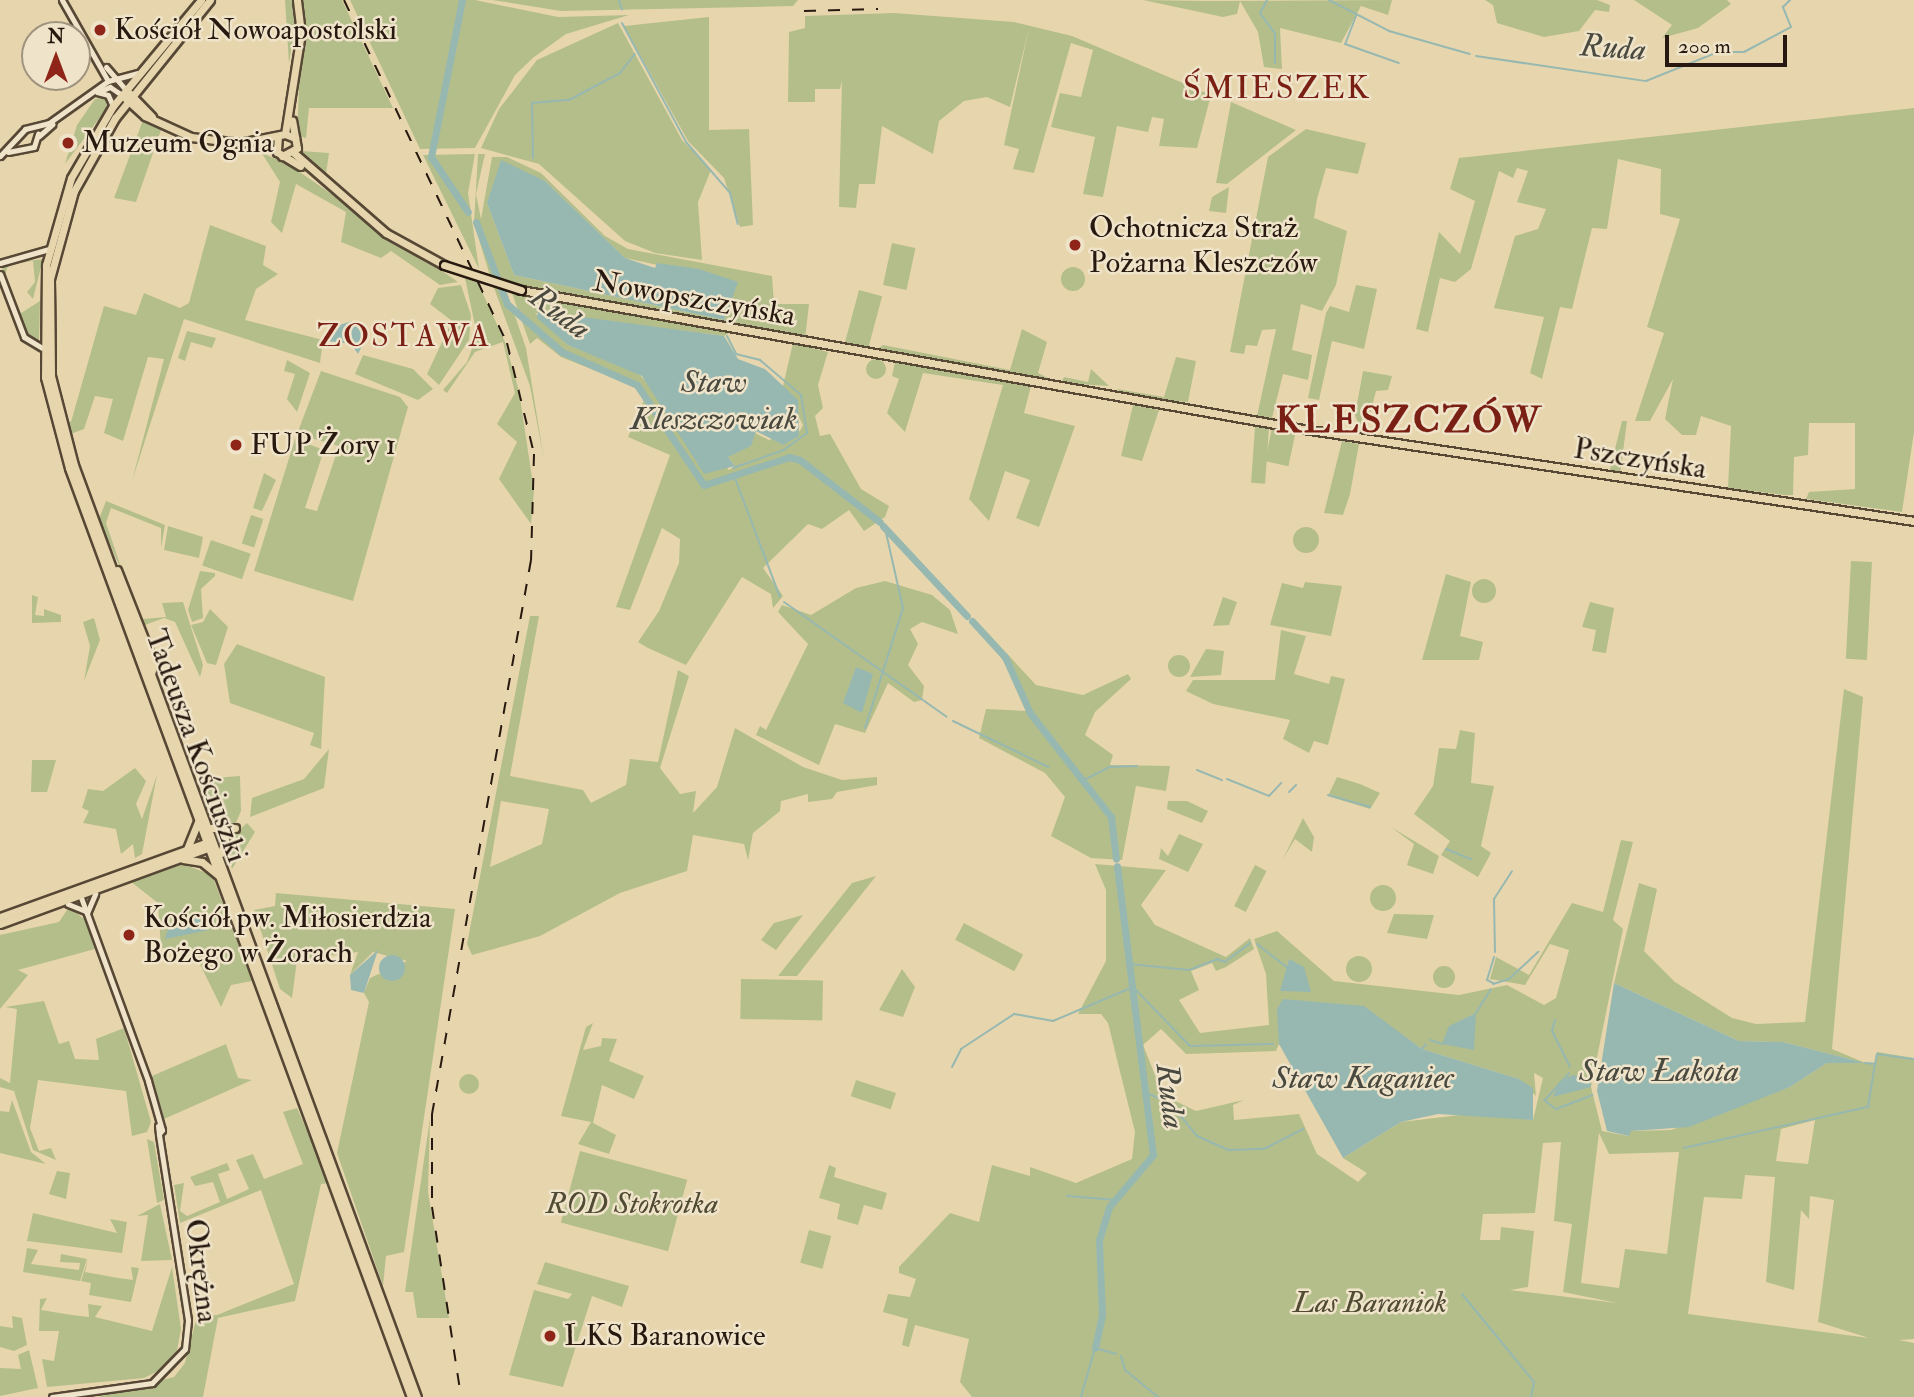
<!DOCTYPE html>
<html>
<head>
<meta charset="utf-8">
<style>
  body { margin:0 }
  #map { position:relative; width:1914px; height:1397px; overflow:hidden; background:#e7d6ad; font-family:"IM FELL Double Pica",serif }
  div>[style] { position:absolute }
  .green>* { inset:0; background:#b4be8b; transform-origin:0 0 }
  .round { border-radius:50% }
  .water>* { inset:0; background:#97b8b0 }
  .stream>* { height:2px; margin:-1px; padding:0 1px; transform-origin:1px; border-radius:1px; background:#97b8b0 }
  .river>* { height:7px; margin:-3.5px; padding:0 3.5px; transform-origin:3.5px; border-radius:3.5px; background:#97b8b0 }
  .roads { filter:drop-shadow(2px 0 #574836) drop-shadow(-2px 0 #574836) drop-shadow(0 2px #574836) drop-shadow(0 -2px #574836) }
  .minor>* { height:5px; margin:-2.5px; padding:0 2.5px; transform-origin:2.5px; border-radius:2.5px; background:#efe4ca }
  .major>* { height:7px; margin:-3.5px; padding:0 3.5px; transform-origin:3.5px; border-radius:3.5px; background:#e7d6ad }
  .rail>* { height:2px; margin-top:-1px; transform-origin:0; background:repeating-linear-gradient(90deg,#27190f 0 12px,transparent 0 24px) }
  .bridges { filter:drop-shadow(2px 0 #27190f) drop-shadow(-2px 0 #27190f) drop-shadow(0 2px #27190f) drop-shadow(0 -2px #27190f) }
  .major-bridge>* { height:7px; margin:-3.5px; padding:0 3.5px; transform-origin:3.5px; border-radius:3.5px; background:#e7d6ad }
  .dots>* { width:19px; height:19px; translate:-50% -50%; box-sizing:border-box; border:4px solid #efe4ca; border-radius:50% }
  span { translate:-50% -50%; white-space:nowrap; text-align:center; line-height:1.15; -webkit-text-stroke:5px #efe4ca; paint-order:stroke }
  .poi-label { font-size:30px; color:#27190f }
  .left { translate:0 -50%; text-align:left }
  .street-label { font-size:30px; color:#27190f }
  .park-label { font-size:30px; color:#514b34; font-style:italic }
  .water-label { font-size:32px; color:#49493f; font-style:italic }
  .neighbourhood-label { font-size:32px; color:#7a1f14; letter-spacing:2px }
  .district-label { font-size:37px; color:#7a1f14; font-weight:700; letter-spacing:2px }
  .north { position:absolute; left:21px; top:21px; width:70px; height:70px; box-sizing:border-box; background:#efe4ca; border:2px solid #9f937f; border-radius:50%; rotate:0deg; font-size:19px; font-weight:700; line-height:28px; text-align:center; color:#27190f }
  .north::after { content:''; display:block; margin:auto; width:24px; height:32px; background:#8f2418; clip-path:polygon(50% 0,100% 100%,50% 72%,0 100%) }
  .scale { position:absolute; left:1665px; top:35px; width:122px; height:32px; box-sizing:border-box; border:4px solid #27190f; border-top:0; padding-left:9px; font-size:21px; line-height:24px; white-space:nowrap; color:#27190f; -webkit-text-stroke:5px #efe4ca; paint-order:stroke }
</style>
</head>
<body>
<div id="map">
  <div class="green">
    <i style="clip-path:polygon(285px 0,293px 0,296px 17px,289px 64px)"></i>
    <i style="clip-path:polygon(303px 0,342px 0,393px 108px,309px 108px,306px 138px,297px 135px)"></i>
    <i style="clip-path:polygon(350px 0,475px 0,558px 17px,629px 15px,566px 34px,534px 57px,515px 75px,475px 148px,420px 149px)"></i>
    <i style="clip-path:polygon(492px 0,798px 0,793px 6px,561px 11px)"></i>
    <i style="clip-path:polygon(1143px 0,1207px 1px,1392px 0,1388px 15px,1361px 6px,1341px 43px,1280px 28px,1282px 69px,1264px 67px,1258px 32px,1240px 1px,1237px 14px,1223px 17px)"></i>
    <i style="clip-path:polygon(1485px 0,1597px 0,1610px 5px,1609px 12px,1595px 10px,1579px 31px,1544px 37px,1497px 23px,1493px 5px)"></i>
    <i style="clip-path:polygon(1634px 0,1727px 0,1731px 4px,1698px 28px,1662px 38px,1672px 25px)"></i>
    <i style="clip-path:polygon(894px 13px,1014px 22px,1072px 36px,1211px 95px,1197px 148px,1159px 146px,1164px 119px,1152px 117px,1148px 132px,1117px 126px,1103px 197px,1083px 194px,1095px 137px,1051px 127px,1060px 93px,1081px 97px,1093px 50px,1071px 43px,1034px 173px,1013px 169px,1019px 149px,1004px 145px,1029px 28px,1010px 107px,987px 97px,964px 101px,939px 121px,933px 154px,882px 126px,875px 184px,859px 184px,856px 208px,839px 207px,842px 81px,840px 89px,815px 89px,815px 102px,788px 102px,789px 32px,805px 28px,805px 16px)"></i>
    <i style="clip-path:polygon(709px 17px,709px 130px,749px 129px,753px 225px,740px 227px,724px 178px,688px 141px,624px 26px)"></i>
    <i style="clip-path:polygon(618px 23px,682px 140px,711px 170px,698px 202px,702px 260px,655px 253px,625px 241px,539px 164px,481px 148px,499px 109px,537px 60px)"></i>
    <i style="clip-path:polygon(105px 97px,107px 108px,65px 164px,77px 125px,95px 99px)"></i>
    <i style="clip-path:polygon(1231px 102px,1296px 130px,1227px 184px,1216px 183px)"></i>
    <i style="clip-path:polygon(1914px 108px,1914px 432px,1902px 512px,1806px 499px,1809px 492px,1855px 489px,1855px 423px,1809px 423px,1808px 455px,1794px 457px,1793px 495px,1785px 495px,1728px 488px,1731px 426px,1701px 416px,1696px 435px,1682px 435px,1665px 419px,1673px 379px,1650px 421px,1635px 421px,1664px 333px,1647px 327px,1680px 219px,1660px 214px,1661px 169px,1618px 159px,1607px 229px,1592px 228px,1572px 309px,1560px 307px,1542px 379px,1530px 373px,1544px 317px,1494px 308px,1515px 236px,1538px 229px,1546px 209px,1517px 202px,1528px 171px,1517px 168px,1513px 178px,1499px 171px,1471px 269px,1455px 282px,1440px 278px,1428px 332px,1416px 329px,1439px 232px,1460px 254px,1475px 201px,1450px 189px,1459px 158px)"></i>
    <i style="clip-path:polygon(143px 120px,161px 130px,136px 202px,114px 198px)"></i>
    <i style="clip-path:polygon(1306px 129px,1366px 143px,1358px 174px,1326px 168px,1317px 199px,1314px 218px,1347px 231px,1336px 285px,1322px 311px,1301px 304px,1292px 350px,1312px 355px,1308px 380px,1283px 374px,1272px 418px,1257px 416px,1276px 329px,1262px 330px,1257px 346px,1246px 345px,1244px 354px,1230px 352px,1268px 157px)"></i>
    <i style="clip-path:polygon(302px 151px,329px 153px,325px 181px,298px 155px)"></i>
    <i style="clip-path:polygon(261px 152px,294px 168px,458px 282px,440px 285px,391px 251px,381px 258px,341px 242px,346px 212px,296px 184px,282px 233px,271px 222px,280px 182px)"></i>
    <i style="clip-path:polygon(475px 154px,468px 193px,479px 269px,423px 155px)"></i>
    <i style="clip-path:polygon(evenodd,478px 154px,485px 154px,476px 194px,481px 219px,492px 157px,507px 157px,541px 173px,605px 236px,628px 249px,772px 276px,774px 304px,809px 304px,805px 339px,491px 279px,474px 223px,478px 154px,545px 181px,625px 258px,737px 282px,724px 320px,514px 275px,487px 203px,545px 181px)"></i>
    <i style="clip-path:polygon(1229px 187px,1226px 213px,1209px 211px,1212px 197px)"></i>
    <i style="clip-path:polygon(210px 225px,266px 246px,263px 265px,278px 274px,256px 289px,245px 320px,323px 340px,320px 363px,184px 319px,132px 481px,164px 359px,148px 357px,123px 441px,104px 433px,113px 399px,95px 396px,84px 429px,68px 435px,64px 419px,71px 422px,104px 306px,136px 315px,144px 293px,180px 308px,189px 303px)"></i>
    <i style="left:892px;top:243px;width:24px;height:43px;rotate:12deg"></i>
    <i style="clip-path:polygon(43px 259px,33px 299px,27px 292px,35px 282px,33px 261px,8px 265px,5px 276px,2px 268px,6px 264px)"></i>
    <i class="round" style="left:1061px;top:267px;width:24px;height:24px"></i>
    <i style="clip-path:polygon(465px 278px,478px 283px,505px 342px,519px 391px,534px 491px,531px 524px,499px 479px,517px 442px,497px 424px,515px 393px,503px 342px,475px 352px,447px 393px,443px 390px,467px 362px,477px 335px)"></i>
    <i style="clip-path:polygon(461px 285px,471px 315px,469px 340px,439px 385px,427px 374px,452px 321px,430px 304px,438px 288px)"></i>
    <i style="clip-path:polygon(1356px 285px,1377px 289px,1364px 349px,1332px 341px,1319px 400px,1308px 398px,1326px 313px,1330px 306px,1349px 312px)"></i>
    <i style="clip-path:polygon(494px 288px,506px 290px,526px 348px,544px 460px,530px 386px)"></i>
    <i style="left:859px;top:290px;width:24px;height:54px;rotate:15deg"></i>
    <i style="clip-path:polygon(512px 293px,731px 332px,724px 336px,535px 313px,568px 345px,637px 372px,729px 470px,735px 466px,728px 457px,753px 432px,769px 440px,800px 431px,803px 425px,783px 386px,793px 343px,828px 352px,818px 385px,823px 408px,815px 416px,820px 436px,830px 434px,861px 489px,889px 506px,885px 517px,864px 531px,849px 510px,822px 529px,808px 524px,763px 568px,783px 596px,773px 608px,771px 594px,742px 577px,686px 665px,648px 648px,638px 642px,659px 611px,679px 563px,680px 539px,662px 528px,630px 610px,616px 607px,670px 455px,628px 437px,645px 398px,636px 387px,561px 357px,537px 338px,530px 344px)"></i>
    <i style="clip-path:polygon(40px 301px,39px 340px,26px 334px,18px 315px)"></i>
    <i style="clip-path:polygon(1022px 329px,1047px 342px,1038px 373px,1056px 382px,876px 350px,883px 345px,1010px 370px)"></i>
    <i style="clip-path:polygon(187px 331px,216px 338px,212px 348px,191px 342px,185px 361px,178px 358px)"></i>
    <i style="clip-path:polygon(363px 355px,413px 369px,433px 389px,418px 400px,355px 374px)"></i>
    <i style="clip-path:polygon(1176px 357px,1196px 361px,1188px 402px,1163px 400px,1120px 392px,1117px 389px,1164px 397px)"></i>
    <i class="round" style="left:866px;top:359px;width:20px;height:20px"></i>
    <i style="clip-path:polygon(287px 360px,310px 373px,297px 412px,287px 399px,295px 374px,284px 371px)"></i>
    <i style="clip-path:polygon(895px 362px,1031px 386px,1024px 413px,1075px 426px,1039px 527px,1016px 518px,1030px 480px,1005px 471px,989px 521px,969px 499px,1003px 385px,923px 373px,905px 432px,887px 413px,899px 379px,892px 376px)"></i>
    <i style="clip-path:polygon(1091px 369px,1109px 386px,1061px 383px,1064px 377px,1088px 382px)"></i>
    <i style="clip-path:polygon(321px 371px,400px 397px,408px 407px,353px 601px,254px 571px,295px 439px,324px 450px,305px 508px,317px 511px,339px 446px,297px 434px)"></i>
    <i style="clip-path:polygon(1363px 371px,1392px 376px,1388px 390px,1376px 391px,1365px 433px,1352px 431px,1359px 425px,1355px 415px)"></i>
    <i style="clip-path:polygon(1133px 405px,1159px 410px,1142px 461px,1121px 456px)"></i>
    <i style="clip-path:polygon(1622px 421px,1627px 421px,1620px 475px,1609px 473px)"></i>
    <i style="left:1255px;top:427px;width:14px;height:56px;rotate:4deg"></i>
    <i style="left:1272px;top:428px;width:24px;height:34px;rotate:12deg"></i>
    <i style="clip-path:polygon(1342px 441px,1359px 444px,1350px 494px,1343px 515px,1324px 513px)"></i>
    <i style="clip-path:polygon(264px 473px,276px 480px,262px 511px,253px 508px)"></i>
    <i style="clip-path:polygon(106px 501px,165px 525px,161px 548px,161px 528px,111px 508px,106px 523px,124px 576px,99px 519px)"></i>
    <i style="left:251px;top:515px;width:13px;height:30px;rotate:18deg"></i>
    <i style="clip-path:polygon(168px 526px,203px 537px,199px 558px,164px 550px)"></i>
    <i class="round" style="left:1293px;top:527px;width:26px;height:26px"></i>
    <i style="left:211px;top:540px;width:42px;height:27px;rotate:19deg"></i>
    <i style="left:1851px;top:561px;width:21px;height:98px;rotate:3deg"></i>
    <i style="clip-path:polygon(200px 571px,215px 573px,215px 576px,201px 589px,203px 618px,192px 622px,188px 610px)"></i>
    <i style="clip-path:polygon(1446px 574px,1471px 582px,1460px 636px,1483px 642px,1479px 660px,1422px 660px)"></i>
    <i class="round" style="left:1472px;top:579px;width:24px;height:24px"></i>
    <i style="clip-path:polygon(885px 581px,932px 595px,950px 610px,958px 634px,922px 622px,910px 629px,918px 644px,908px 665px,924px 686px,922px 700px,914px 702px,888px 683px,865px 733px,835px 724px,819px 765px,756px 735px,760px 726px,766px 730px,808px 644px,778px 612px,782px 605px,811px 615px,856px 588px)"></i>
    <i style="clip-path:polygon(1305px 582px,1342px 586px,1331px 636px,1270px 625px,1282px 583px,1303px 588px)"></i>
    <i style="clip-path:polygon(32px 595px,38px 597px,35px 615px,44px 616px,44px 609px,61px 615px,61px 622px,32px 623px)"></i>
    <i style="clip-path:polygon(1223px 597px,1237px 602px,1229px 625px,1213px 626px)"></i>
    <i style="clip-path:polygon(183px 602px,203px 665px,200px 677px,175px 622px,164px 618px,145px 625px,143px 619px,166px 617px,162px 603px)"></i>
    <i style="clip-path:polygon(1590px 602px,1614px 608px,1606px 653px,1592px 651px,1596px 630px,1582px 627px)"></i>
    <i style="clip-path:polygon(210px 609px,228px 627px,216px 665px,207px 663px,191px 625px,203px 622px)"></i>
    <i style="clip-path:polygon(evenodd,530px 616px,539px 616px,510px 776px,583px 790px,591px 803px,626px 785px,630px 759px,658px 762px,678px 670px,689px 676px,660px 768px,680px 794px,696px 791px,693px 813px,717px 787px,735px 728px,803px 767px,842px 780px,877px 777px,877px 785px,837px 792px,832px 799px,808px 802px,808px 794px,781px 801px,780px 811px,753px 833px,748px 860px,744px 844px,693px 835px,687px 871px,620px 893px,540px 936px,472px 955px,467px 944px,530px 616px,501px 801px,549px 809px,542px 844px,490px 867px,501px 801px)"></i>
    <i style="clip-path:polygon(94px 618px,100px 640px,84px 681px,90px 646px,83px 622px)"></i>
    <i style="clip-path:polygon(974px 618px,1036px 685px,1083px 695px,1128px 674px,1131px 679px,1095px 712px,1085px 735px,1113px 755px,1110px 765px,1170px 766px,1166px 791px,1136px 786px,1122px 860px,1091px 858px,1051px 836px,1065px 797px,1045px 773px,979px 738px,986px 709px,1026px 711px,1007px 666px)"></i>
    <i style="clip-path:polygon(1281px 630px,1306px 636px,1294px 674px,1329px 684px,1331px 676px,1345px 679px,1328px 745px,1314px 741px,1309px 753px,1283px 739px,1290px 720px,1213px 704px,1186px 691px,1193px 680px,1275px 680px)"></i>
    <i style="clip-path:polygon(237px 644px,325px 677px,321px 749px,310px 745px,314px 733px,230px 703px,224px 664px)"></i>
    <i style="clip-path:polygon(1206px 649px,1224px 651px,1221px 675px,1190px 677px)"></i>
    <i class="round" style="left:1168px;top:655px;width:22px;height:22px"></i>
    <i style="clip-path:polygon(evenodd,1844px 689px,1863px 697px,1832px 1049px,1863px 1062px,1876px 1063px,1877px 1052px,1914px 1058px,1914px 1339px,1899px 1340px,1914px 1343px,1914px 1397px,972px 1397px,960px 1382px,969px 1339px,915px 1325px,909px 1347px,902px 1345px,908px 1319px,883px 1312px,888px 1294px,910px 1297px,916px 1279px,899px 1273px,899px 1267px,950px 1213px,979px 1222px,992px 1165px,1030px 1176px,1030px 1167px,1076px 1183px,1132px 1159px,1135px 1132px,1108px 1023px,1101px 1014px,1078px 1014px,1106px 961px,1106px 890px,1095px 864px,1166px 870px,1141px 905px,1155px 925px,1226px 957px,1250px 938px,1254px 949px,1226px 967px,1216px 971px,1212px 963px,1191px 971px,1199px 990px,1179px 1000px,1200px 1033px,1269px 1025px,1266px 974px,1254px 939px,1277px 931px,1334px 981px,1459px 995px,1507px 985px,1544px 1005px,1556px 998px,1569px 950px,1550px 944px,1525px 985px,1490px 979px,1496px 957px,1529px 975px,1572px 903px,1603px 912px,1621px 840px,1633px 842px,1613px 920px,1623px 929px,1591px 1087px,1602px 1131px,1628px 1136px,1630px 1131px,1671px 1130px,1790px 1087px,1827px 1063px,1860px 1062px,1783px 1042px,1739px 1041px,1614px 983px,1639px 883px,1657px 889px,1644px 951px,1675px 982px,1732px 1018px,1756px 1024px,1805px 1022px,1844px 689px,1161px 1029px,1186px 1054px,1276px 1051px,1279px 1044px,1400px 1034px,1422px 1049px,1519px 1079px,1536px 1096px,1534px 1073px,1543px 1078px,1533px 1120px,1477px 1113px,1401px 1122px,1343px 1158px,1367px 1173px,1358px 1182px,1317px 1154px,1299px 1114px,1234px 1120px,1233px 1105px,1244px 1100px,1196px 1111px,1163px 1095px,1143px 1045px,1161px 1029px,1844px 689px,1815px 1120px,1808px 1164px,1776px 1161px,1781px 1129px,1815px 1120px,1844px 689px,1599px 1133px,1609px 1154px,1679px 1152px,1667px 1254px,1625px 1249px,1619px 1288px,1581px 1283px,1599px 1133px,1844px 689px,1561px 1142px,1554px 1221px,1572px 1224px,1563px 1292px,1617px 1303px,1510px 1290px,1528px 1287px,1534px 1231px,1501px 1227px,1500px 1240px,1480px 1240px,1483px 1214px,1535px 1213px,1543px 1143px,1561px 1142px,1844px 689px,1745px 1175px,1775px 1177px,1766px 1282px,1794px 1290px,1801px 1210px,1809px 1219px,1810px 1196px,1834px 1200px,1818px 1322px,1869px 1338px,1688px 1314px,1704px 1197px,1742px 1199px,1745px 1175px)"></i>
    <i style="clip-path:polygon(1460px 730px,1475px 733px,1471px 783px,1494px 786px,1481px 846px,1491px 853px,1478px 877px,1441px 855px,1450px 841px,1414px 814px,1433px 786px,1439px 748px,1456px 749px)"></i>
    <i style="clip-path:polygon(329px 749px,324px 788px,250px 817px,252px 798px,304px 779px)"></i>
    <i style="clip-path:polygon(32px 760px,56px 760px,47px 792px,31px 792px)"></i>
    <i style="clip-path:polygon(135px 768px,146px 781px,136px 804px,142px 819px,157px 775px,142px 854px,135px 858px,133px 844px,121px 854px,116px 829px,83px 823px,89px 811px,82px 808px,88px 789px,103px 791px)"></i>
    <i style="clip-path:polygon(240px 776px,241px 811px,235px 825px,214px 826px,202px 791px,212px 787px,214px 778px)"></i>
    <i style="clip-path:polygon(1337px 777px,1360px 784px,1380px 793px,1370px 809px,1328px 796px)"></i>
    <i style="clip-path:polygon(1168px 801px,1187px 801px,1208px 811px,1202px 823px,1167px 809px)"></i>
    <i style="clip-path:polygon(1303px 818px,1314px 837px,1312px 852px,1295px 839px,1283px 859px)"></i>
    <i style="clip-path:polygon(247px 823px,255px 832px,232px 869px,226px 842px)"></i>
    <i style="clip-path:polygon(1391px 827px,1439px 856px,1433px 874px,1407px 865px,1414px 844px)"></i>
    <i style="clip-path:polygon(1179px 834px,1203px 844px,1188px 872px,1159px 859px,1161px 848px,1168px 856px)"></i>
    <i style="clip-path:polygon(180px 863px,212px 875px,252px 981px,231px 985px,221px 1007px,192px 948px,161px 948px,158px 903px,130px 881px)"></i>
    <i style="left:1255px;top:865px;width:13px;height:46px;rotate:27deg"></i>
    <i style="clip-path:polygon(876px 876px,797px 976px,778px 976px,852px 883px)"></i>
    <i class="round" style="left:1370px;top:885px;width:26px;height:26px"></i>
    <i style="clip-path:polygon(276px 893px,455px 909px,404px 1252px,386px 1256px,383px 1286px,337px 1153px,369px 1002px,364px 993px,370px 978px,407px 961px,373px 952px,350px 975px,358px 952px,297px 960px,292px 998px,280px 989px,254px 910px,275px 906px)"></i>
    <i style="clip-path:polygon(69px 907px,84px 919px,95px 949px,18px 970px,28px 975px,0 1009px,0 935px,59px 922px)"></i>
    <i style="clip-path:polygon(1394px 914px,1434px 915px,1427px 939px,1387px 933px)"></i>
    <i style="clip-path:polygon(803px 915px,776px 950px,761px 940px,774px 923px)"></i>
    <i style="left:964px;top:923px;width:67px;height:19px;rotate:28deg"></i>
    <i class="round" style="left:1346px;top:956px;width:26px;height:26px"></i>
    <i class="round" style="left:1433px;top:966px;width:22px;height:22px"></i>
    <i style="clip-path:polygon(902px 969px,915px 987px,903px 1017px,879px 1010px)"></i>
    <i style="left:741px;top:979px;width:82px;height:40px;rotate:1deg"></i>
    <i style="clip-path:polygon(44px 1001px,59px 1044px,69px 1041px,75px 1059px,99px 1060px,96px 1039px,124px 1028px,151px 1122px,147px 1132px,132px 1136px,126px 1091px,38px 1080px,30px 1128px,39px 1151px,51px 1148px,56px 1160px,33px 1150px,14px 1091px,0 1087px,0 1078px,10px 1083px,17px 1009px,5px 1007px)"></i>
    <i style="clip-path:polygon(593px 1023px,583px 1050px,601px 1046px,602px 1038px,617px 1039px,609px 1061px,644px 1076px,634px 1099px,602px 1085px,593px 1123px,616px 1135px,609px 1154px,578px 1144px,591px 1122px,561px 1116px,586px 1027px)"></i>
    <i style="clip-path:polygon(226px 1044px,238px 1078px,252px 1080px,164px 1119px,152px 1076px)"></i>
    <i class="round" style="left:459px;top:1074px;width:20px;height:20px"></i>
    <i style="left:856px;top:1080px;width:42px;height:17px;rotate:18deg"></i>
    <i style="clip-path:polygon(12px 1100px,31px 1152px,46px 1164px,0 1153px,0 1111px,9px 1112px)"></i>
    <i style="clip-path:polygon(297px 1108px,330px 1183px,321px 1184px,295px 1301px,218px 1318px,203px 1397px,98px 1397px,174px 1377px,185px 1363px,197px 1316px,217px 1315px,294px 1284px,261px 1190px,180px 1223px,174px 1185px,184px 1183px,180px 1211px,187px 1216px,220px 1202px,213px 1182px,195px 1186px,190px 1177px,227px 1163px,230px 1170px,218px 1174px,227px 1199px,249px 1189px,236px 1160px,253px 1154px,264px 1179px,303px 1164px,283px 1112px)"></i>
    <i style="clip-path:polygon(430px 1118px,428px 1192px,449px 1318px,417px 1318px,413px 1292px,405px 1292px)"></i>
    <i style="clip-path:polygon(147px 1139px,154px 1142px,164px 1200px,157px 1203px)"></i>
    <i style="left:580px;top:1151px;width:111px;height:74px;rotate:15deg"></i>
    <i style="clip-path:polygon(829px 1165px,836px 1168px,834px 1177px,887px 1193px,882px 1210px,864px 1205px,858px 1225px,837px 1219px,840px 1204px,819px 1198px)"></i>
    <i style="clip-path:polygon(57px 1171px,70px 1173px,66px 1199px,49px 1194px)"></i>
    <i style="clip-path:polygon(160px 1204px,172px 1260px,141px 1261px,148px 1215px,137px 1216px)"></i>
    <i style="clip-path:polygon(33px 1213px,117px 1233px,110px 1219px,127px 1222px,122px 1253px,27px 1241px)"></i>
    <i style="left:809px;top:1230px;width:23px;height:34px;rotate:15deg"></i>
    <i style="clip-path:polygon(27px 1248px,38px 1250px,31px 1264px,79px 1270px,80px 1263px,60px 1262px,61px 1254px,87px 1259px,80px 1281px,23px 1272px)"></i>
    <i style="clip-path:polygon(88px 1259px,85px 1272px,118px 1278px,133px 1280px,131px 1267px,139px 1268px,131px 1302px,89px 1295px,91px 1283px,81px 1281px)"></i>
    <i style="clip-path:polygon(545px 1262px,629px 1286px,622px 1307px,592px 1296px,563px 1387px,509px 1375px,534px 1290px,568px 1299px,572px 1294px,537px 1284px)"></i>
    <i style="clip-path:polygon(172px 1267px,181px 1329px,177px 1350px,162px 1369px,144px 1378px,47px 1387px,42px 1359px,54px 1361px,59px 1331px,39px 1331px,40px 1299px,47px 1298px,41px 1310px,72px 1315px,89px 1317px,88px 1304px,102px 1306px,95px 1317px,152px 1331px)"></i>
    <i style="clip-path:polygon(12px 1316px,22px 1318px,27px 1345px,14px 1351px,0 1347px,0 1326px,13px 1328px)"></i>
    <i style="clip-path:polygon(29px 1350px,38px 1388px,0 1396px,0 1368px,21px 1369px,18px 1355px)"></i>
  </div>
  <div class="water">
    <i style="clip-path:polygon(501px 160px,545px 181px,625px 258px,655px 268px,657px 263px,699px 269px,738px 282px,724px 320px,514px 275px,487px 203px)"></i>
    <i style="clip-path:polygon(538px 311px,724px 336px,738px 359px,765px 369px,798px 400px,799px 436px,783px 445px,756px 431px,751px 446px,728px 457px,735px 466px,704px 474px,642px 376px,568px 345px,537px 318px)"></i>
    <i style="clip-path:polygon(352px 321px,366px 338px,358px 354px,351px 344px,327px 341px,333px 327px)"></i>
    <i style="clip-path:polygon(856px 667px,873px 674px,862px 713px,843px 703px)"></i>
    <i style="clip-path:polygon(199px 915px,209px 917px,209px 930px,165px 939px,169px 925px)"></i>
    <i style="clip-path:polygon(378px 950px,364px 993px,351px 990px,350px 975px)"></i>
    <i class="round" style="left:379px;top:955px;width:26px;height:26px"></i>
    <i style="clip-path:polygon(1289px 959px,1304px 967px,1311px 992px,1280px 991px)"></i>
    <i style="clip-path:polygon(1614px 983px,1739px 1041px,1783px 1042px,1865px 1063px,1827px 1063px,1790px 1087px,1689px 1127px,1631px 1131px,1629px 1136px,1607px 1131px,1597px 1091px)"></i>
    <i style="clip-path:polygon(1283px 999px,1364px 1006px,1422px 1049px,1519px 1079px,1533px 1088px,1533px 1120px,1438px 1114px,1401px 1122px,1343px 1158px,1279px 1044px,1277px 1009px)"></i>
    <i style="clip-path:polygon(1476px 1013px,1474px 1050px,1442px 1044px,1449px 1026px)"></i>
    <i style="clip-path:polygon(1573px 1075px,1590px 1080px,1591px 1087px,1553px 1097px,1559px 1082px)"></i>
  </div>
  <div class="stream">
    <i style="left:619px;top:0;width:10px;rotate:73deg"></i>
    <i style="left:1267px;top:0;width:15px;rotate:118deg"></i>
    <i style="left:1260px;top:13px;width:26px;rotate:54deg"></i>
    <i style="left:1275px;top:34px;width:29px;rotate:90deg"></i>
    <i style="left:1329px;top:0;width:68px;rotate:27.3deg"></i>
    <i style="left:1389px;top:31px;width:84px;rotate:15.9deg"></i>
    <i style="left:1356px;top:16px;width:30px;rotate:111deg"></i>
    <i style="left:1345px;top:44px;width:57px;rotate:19.4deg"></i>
    <i style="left:622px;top:23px;width:135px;rotate:61.7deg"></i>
    <i style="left:686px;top:142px;width:67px;rotate:49.2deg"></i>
    <i style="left:730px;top:193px;width:32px;rotate:76deg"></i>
    <i style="left:1476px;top:56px;width:172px;rotate:8.4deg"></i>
    <i style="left:1646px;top:81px;width:78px;rotate:-21.9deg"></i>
    <i style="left:1718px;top:52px;width:26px"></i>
    <i style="left:1744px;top:52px;width:53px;rotate:-28deg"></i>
    <i style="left:1791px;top:27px;width:22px;rotate:-112deg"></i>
    <i style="left:1783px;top:7px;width:10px;rotate:-45deg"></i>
    <i style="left:533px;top:158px;width:55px;rotate:-91deg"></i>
    <i style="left:532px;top:103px;width:37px;rotate:-5deg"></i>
    <i style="left:569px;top:100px;width:58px;rotate:-27.9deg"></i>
    <i style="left:620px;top:73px;width:24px;rotate:-52deg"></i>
    <i style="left:727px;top:336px;width:20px;rotate:63deg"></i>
    <i style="left:736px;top:354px;width:25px;rotate:14deg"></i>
    <i style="left:760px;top:360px;width:54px;rotate:40.5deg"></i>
    <i style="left:801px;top:395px;width:38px;rotate:81deg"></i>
    <i style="left:807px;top:433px;width:29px;rotate:144deg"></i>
    <i style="left:784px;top:450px;width:54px;rotate:160.6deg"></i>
    <i style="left:735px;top:478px;width:127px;rotate:69.3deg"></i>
    <i style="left:784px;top:602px;width:199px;rotate:35.2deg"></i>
    <i style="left:953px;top:721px;width:106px;rotate:25.8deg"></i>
    <i style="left:865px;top:728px;width:126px;rotate:-72.4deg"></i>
    <i style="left:903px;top:608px;width:82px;rotate:-102.7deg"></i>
    <i style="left:1197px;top:770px;width:27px;rotate:22deg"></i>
    <i style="left:1227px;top:779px;width:45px;rotate:22deg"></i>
    <i style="left:1269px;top:796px;width:18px;rotate:-47deg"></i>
    <i style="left:1082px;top:781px;width:30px;rotate:-27deg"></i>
    <i style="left:1109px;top:767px;width:28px;rotate:-2deg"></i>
    <i style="left:1289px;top:792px;width:10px;rotate:-45deg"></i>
    <i style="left:1328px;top:795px;width:44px;rotate:15.9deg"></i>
    <i style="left:1446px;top:849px;width:27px;rotate:22deg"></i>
    <i style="left:1257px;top:944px;width:37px;rotate:38deg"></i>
    <i style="left:1495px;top:952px;width:53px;rotate:-91.1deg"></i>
    <i style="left:1494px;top:899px;width:33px;rotate:-57deg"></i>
    <i style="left:1129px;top:964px;width:60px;rotate:5.7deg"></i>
    <i style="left:1189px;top:970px;width:30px;rotate:-21deg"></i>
    <i style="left:1217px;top:959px;width:9px;rotate:21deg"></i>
    <i style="left:1225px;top:962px;width:31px;rotate:-37deg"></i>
    <i style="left:1493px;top:983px;width:7px;rotate:-153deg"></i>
    <i style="left:1487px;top:980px;width:24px;rotate:-73deg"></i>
    <i style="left:1493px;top:984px;width:17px;rotate:-17deg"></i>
    <i style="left:1509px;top:979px;width:40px;rotate:-43deg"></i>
    <i style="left:1476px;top:1013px;width:28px;rotate:-58deg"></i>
    <i style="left:1555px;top:1020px;width:11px;rotate:105deg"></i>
    <i style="left:1552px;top:1031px;width:40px;rotate:63.4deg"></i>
    <i style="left:1430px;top:1040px;width:13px;rotate:18deg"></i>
    <i style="left:1422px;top:1049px;width:6px;rotate:-51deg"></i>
    <i style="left:1865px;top:1063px;width:10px;rotate:6deg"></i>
    <i style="left:1875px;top:1064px;width:10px;rotate:-79deg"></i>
    <i style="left:1877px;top:1054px;width:37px;rotate:8deg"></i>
    <i style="left:952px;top:1067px;width:20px;rotate:-63deg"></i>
    <i style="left:961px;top:1049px;width:64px;rotate:-33.4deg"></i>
    <i style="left:1014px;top:1014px;width:40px;rotate:10deg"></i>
    <i style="left:1053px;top:1021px;width:87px;rotate:-23deg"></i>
    <i style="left:1133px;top:987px;width:82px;rotate:46deg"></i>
    <i style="left:1190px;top:1046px;width:83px;rotate:-1.4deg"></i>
    <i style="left:1146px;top:1093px;width:25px;rotate:21deg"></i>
    <i style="left:1169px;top:1102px;width:44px;rotate:50.5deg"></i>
    <i style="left:1197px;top:1136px;width:35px;rotate:24deg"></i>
    <i style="left:1229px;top:1150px;width:35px;rotate:-2deg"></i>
    <i style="left:1264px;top:1149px;width:44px;rotate:-27.1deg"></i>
    <i style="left:1544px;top:1100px;width:15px;rotate:37deg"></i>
    <i style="left:1556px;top:1109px;width:39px;rotate:-21deg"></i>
    <i style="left:1545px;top:1100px;width:36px;rotate:-48deg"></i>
    <i style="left:1684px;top:1148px;width:189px;rotate:-12.6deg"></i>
    <i style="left:1868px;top:1107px;width:44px;rotate:-80.8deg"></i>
    <i style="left:1067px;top:1196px;width:49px;rotate:4.7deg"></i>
    <i style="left:1462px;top:1294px;width:114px;rotate:50.7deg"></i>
    <i style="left:1534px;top:1382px;width:15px;rotate:101deg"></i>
    <i style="left:1121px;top:1356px;width:15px;rotate:74deg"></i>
    <i style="left:1125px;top:1370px;width:43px;rotate:39.3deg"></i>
    <i style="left:1081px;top:1397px;width:51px;rotate:-74.1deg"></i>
    <i style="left:1095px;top:1348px;width:22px;rotate:16deg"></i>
  </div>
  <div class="river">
    <i style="left:462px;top:0;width:160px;rotate:101.2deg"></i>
    <i style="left:431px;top:157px;width:66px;rotate:56.1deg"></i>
    <i style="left:476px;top:222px;width:88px;rotate:69.3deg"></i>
    <i style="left:507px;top:304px;width:73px;rotate:41.1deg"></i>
    <i style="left:562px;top:352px;width:82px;rotate:23.7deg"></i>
    <i style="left:637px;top:385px;width:120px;rotate:56.2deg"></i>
    <i style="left:704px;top:485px;width:89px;rotate:-18.2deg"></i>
    <i style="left:789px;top:457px;width:11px;rotate:15deg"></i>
    <i style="left:800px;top:460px;width:101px;rotate:37.8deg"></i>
    <i style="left:883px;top:526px;width:123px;rotate:47deg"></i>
    <i style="left:972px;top:621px;width:49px;rotate:47.5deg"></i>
    <i style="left:1005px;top:657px;width:61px;rotate:65.9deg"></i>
    <i style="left:1030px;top:713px;width:132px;rotate:52.1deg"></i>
    <i style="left:1111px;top:817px;width:42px;rotate:83.2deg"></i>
    <i style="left:1095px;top:1348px;width:34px;rotate:-78deg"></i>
    <i style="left:1102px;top:1315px;width:75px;rotate:-92.3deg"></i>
    <i style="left:1099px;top:1240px;width:34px;rotate:-73deg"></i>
    <i style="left:1109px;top:1207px;width:68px;rotate:-49.8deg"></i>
    <i style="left:1153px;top:1155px;width:291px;rotate:-97.1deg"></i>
  </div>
  <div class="roads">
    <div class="minor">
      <i style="left:62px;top:0;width:93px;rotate:60.4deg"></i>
      <i style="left:106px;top:67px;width:30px;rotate:49deg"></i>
      <i style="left:97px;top:92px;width:11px;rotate:15deg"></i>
      <i style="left:108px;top:95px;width:12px;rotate:66deg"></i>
      <i style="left:98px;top:92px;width:13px;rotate:-23deg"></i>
      <i style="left:110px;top:87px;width:14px;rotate:34deg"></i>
      <i style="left:39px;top:136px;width:18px;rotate:-41deg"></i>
      <i style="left:8px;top:152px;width:26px;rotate:-11deg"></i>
      <i style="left:34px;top:147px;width:14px;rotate:-73deg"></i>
      <i style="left:0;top:156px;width:37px;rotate:-47deg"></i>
      <i style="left:25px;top:129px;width:25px;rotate:-14deg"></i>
      <i style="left:49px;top:123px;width:72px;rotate:-35.4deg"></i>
      <i style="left:108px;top:81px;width:31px;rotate:-15deg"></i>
      <i style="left:0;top:263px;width:51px;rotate:-15.9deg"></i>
      <i style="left:0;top:274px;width:67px;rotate:69.1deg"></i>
      <i style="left:24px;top:337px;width:21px;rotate:31deg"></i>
      <i style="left:79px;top:892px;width:201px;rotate:69.9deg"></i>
      <i style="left:148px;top:1081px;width:51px;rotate:74.1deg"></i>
      <i style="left:162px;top:1130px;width:5px;rotate:127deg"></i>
      <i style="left:159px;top:1134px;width:8px;rotate:-97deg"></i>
      <i style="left:68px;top:904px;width:18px;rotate:22deg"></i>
      <i style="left:87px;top:913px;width:21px;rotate:-67deg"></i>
      <i style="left:52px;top:1397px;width:101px;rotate:-8deg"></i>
      <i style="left:152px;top:1383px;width:47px;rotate:-45.9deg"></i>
      <i style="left:185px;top:1349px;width:29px;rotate:-84deg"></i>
      <i style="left:188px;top:1320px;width:188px;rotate:-98.9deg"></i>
    </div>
    <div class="major">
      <i style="left:201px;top:0;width:138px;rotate:129.7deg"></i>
      <i style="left:113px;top:106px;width:83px;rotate:120.3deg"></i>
      <i style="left:71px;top:178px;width:91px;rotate:106deg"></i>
      <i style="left:46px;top:265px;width:112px;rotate:90.5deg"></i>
      <i style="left:45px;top:377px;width:94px;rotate:75.2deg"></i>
      <i style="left:69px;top:468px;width:990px;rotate:69.79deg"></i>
      <i style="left:210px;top:0;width:151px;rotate:128.8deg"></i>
      <i style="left:115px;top:118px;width:84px;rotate:119.3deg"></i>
      <i style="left:74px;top:191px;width:91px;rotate:105.3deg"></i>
      <i style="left:50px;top:279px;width:97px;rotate:89.4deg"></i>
      <i style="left:51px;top:376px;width:92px;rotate:75.5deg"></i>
      <i style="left:74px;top:465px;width:993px;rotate:69.8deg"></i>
      <i style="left:129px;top:93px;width:33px;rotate:46deg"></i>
      <i style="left:125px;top:98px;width:27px;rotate:42deg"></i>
      <i style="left:145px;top:116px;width:51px;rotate:24.5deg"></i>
      <i style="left:191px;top:137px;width:49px;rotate:7deg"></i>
      <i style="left:240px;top:143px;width:46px;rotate:-11.3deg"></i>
      <i style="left:285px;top:134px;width:11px;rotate:22deg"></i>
      <i style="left:285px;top:134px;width:102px;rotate:-81deg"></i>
      <i style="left:301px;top:33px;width:33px;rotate:-97deg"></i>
      <i style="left:278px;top:136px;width:16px;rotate:94deg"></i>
      <i style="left:277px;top:152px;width:27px;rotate:31deg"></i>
      <i style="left:294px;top:153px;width:122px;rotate:41deg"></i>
      <i style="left:386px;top:233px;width:66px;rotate:28.9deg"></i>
      <i style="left:282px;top:156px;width:17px;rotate:-28deg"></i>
      <i style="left:297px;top:148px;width:28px;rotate:-100deg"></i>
      <i style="left:521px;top:290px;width:788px;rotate:10.08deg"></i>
      <i style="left:1297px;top:428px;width:624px;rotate:8.57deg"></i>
      <i style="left:117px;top:570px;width:101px;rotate:68.5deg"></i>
      <i style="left:154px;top:664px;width:10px;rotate:107deg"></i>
      <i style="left:211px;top:828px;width:24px"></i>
      <i style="left:187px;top:849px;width:29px;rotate:-68deg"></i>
      <i style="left:221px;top:853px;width:14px;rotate:-73deg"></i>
      <i style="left:183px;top:859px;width:19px;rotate:9deg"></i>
      <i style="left:202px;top:862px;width:21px;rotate:39deg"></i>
      <i style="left:0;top:917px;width:224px;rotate:-19.8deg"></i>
      <i style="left:0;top:924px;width:227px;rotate:-20.1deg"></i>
    </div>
  </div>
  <div class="rail">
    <i style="left:344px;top:0;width:380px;rotate:64.6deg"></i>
    <i style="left:507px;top:343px;width:114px;rotate:76.3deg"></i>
    <i style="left:534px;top:454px;width:106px;rotate:91.6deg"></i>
    <i style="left:531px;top:560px;width:563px;rotate:100.13deg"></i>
    <i style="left:432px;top:1114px;width:93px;rotate:90deg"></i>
    <i style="left:432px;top:1207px;width:192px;rotate:81.3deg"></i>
    <i style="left:804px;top:11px;width:74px;rotate:-1.5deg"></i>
  </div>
  <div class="bridges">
    <div class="major-bridge">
      <i style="left:444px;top:265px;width:81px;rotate:18deg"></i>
    </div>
  </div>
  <div class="dots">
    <i style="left:100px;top:30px;background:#8f2418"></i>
    <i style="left:68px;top:143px;background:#8f2418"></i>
    <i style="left:1075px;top:245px;background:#8f2418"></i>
    <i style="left:236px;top:445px;background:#8f2418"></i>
    <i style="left:129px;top:935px;background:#8f2418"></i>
    <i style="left:550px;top:1336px;background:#8f2418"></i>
  </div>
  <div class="poi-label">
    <span class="left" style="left:114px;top:30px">Kościół Nowoapostolski</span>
    <span class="left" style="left:82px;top:143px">Muzeum Ognia</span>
    <span class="left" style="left:1089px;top:245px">Ochotnicza Straż<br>Pożarna Kleszczów</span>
    <span class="left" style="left:250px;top:445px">FUP Żory 1</span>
    <span class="left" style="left:143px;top:935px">Kościół pw. Miłosierdzia<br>Bożego w Żorach</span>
    <span class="left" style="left:564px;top:1336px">LKS Baranowice</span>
  </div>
  <div class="street-label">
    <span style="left:694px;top:299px;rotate:10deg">Nowopszczyńska</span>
    <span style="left:1640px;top:459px;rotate:9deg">Pszczyńska</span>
    <span style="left:196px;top:746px;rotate:70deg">Tadeusza Kościuszki</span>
    <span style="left:201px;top:1271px;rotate:83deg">Okrężna</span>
  </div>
  <div class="park-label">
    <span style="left:632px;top:1204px">ROD Stokrotka</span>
    <span style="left:1370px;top:1303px">Las Baraniok</span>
  </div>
  <div class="water-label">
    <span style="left:1613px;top:48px;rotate:4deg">Ruda</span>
    <span style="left:560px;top:313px;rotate:37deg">Ruda</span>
    <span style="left:714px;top:401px">Staw<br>Kleszczowiak</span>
    <span style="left:1659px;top:1071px">Staw Łakota</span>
    <span style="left:1363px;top:1078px">Staw Kaganiec</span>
    <span style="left:1170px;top:1096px;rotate:83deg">Ruda</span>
  </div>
  <div class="neighbourhood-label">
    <span style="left:1277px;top:88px">ŚMIESZEK</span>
    <span style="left:404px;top:336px">ZOSTAWA</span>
  </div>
  <div class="district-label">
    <span style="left:1409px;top:421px">KLESZCZÓW</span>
  </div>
  <div class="north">N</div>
  <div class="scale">200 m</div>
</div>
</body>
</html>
